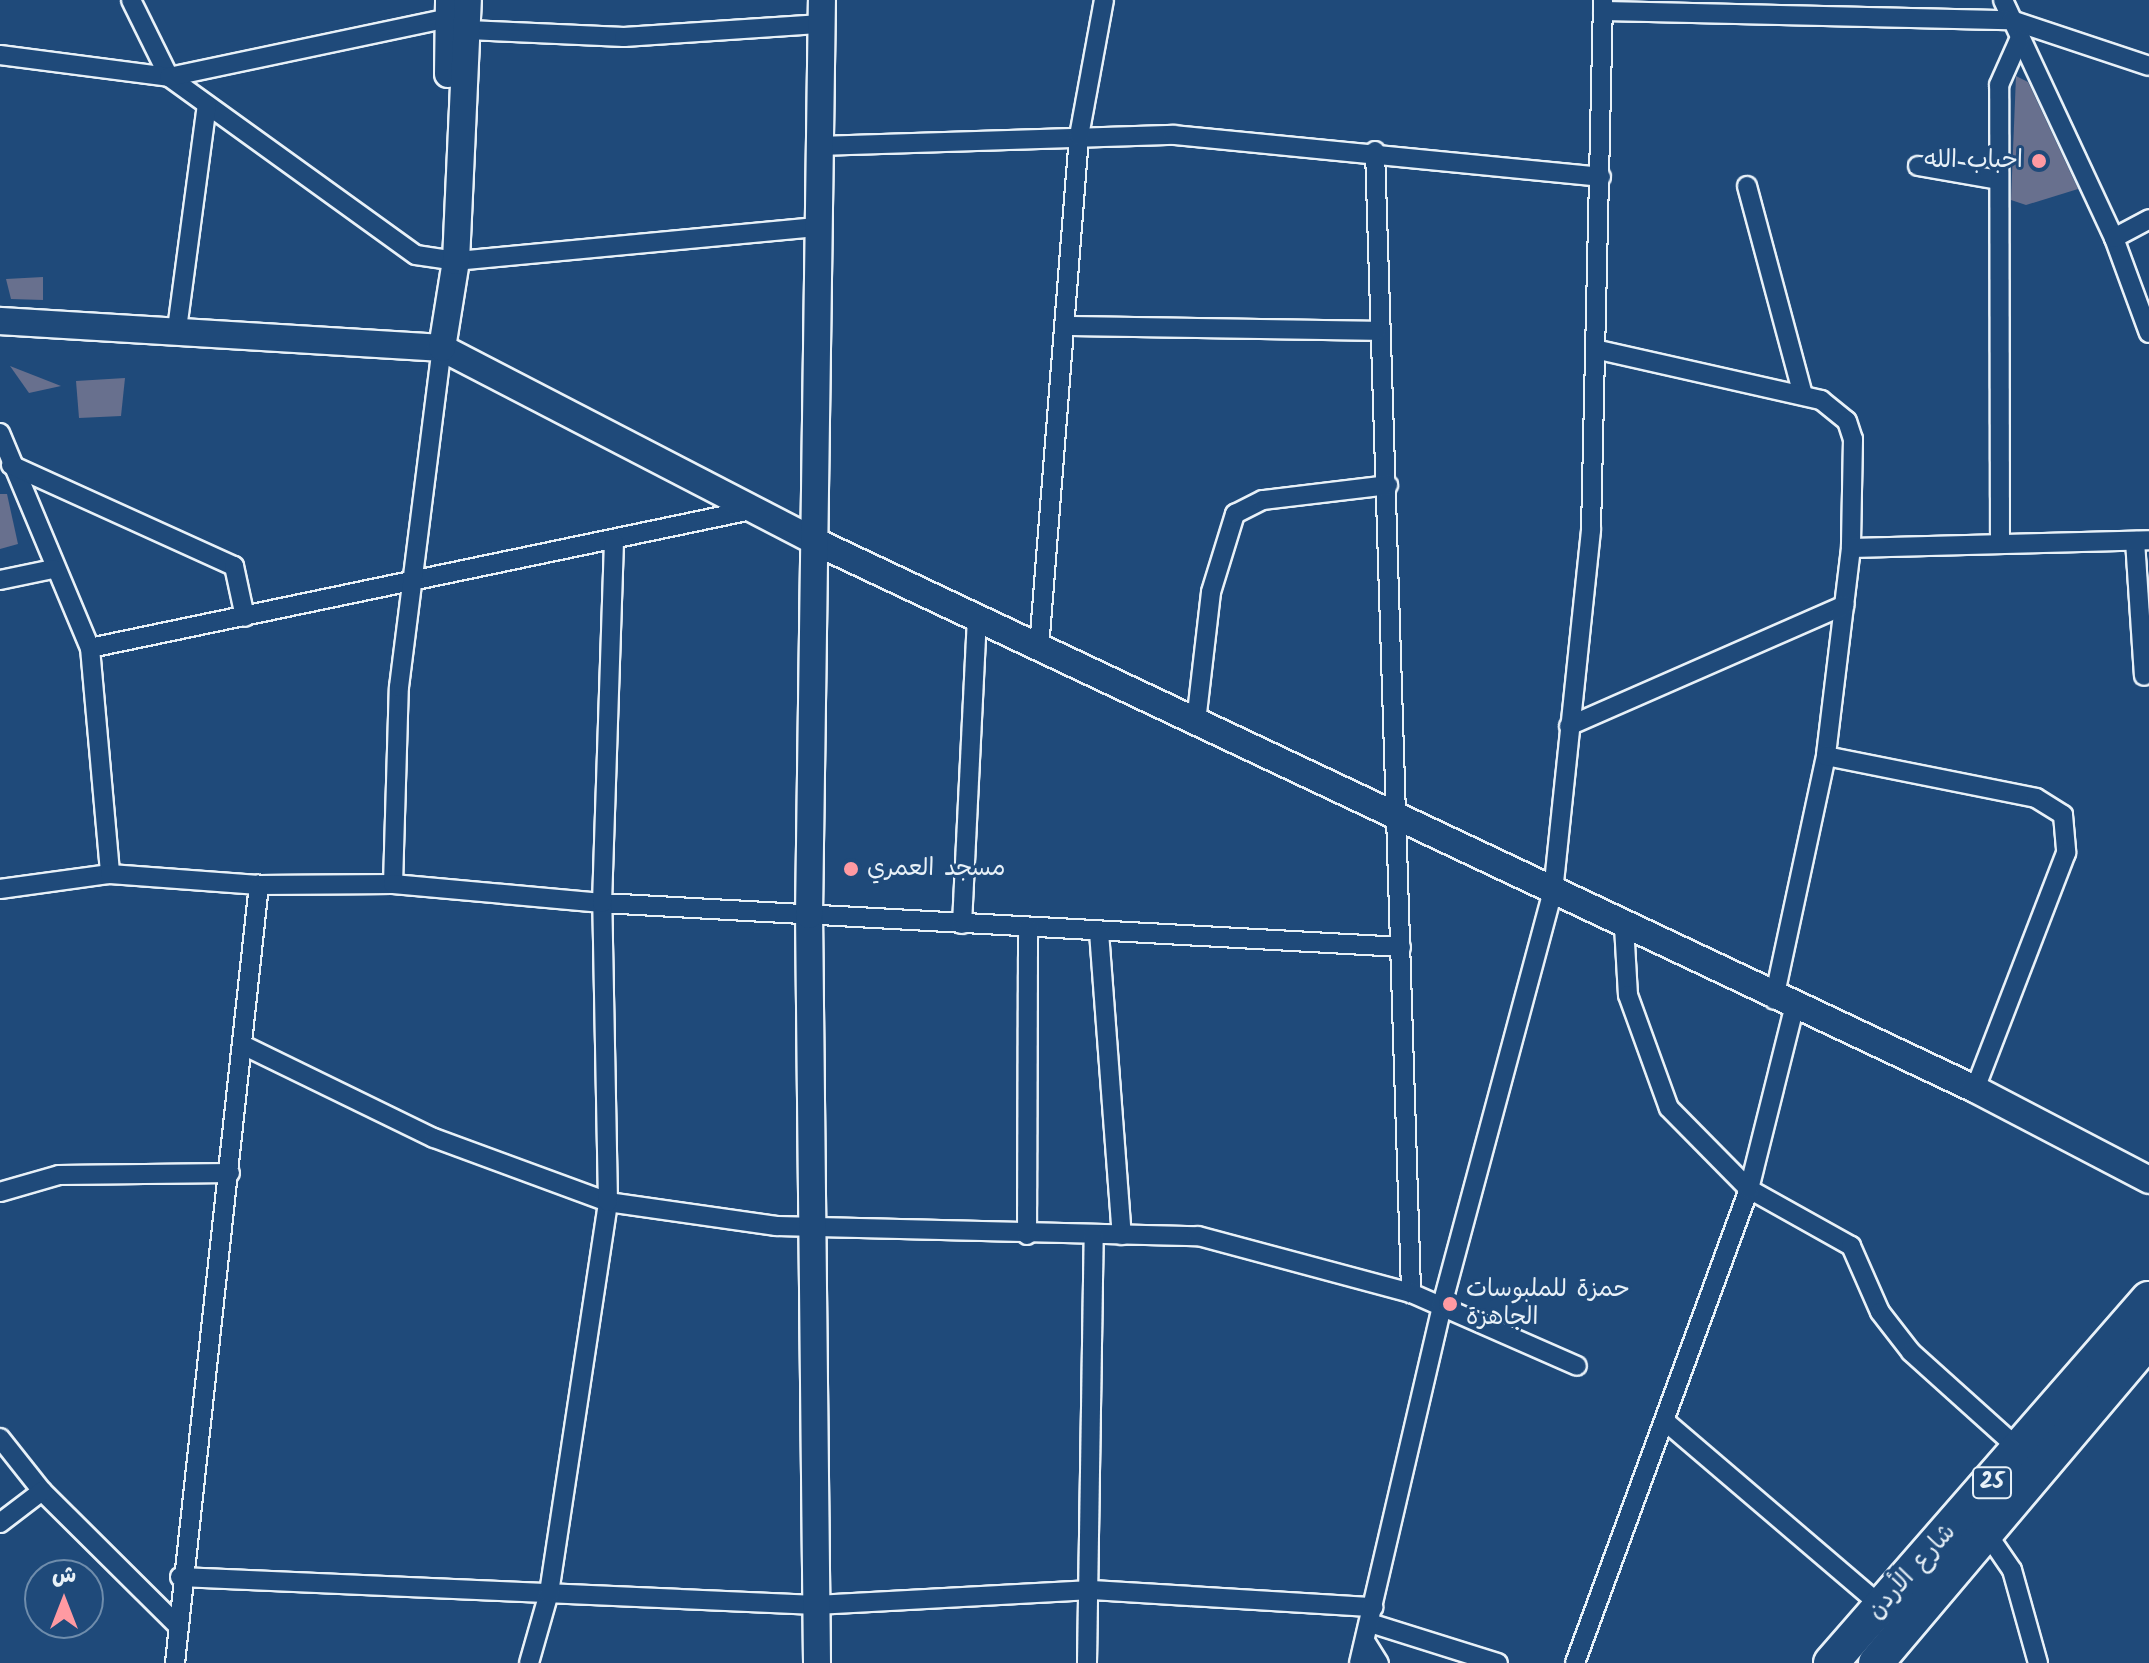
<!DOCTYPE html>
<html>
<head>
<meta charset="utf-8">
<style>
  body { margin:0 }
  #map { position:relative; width:2149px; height:1663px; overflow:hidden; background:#1f4a7a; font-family:Kalam,"Playpen Sans Arabic",sans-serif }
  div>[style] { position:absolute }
  .building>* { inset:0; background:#68708e }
  .roads { filter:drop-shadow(2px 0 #e8f1f8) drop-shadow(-2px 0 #e8f1f8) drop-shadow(0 2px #e8f1f8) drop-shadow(0 -2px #e8f1f8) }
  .street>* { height:18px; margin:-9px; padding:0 9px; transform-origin:9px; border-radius:9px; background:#1f4a7a }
  .secondary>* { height:26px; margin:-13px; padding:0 13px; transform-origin:13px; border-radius:13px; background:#1f4a7a }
  .highway>* { height:34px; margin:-17px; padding:0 17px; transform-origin:17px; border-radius:17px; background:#1f4a7a }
  .dots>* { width:22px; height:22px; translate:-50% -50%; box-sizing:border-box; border:4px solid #1f4a7a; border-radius:50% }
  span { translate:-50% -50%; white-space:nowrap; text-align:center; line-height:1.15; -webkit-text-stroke:6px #1f4a7a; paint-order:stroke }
  .shield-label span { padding:2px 6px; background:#1f4a7a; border:2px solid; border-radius:6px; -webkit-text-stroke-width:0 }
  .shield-label { font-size:22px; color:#e8f1f8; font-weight:700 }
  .poi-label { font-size:24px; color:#e8f1f8 }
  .right { translate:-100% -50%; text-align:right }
  .left { translate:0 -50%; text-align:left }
  .street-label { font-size:24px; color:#e8f1f8 }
  .north { position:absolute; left:24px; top:1559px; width:80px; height:80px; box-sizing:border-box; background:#1f4a7a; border:2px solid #6f8dac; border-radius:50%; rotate:0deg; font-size:22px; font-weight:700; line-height:32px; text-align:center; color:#e8f1f8 }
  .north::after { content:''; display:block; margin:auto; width:28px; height:36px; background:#ff9aa2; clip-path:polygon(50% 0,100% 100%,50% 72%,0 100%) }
</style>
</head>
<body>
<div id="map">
  <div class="building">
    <i style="clip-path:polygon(2016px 76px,2028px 82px,2078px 189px,2026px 205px,2011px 200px)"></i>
    <i style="clip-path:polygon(43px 277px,43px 300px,11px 299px,6px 279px)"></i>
    <i style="clip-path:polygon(10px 366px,61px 386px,29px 393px)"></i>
    <i style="clip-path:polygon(125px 378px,121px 416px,79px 418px,76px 381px)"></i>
    <i style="clip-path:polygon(0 494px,7px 494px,18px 544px,0 549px)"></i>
  </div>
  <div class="roads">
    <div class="street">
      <i style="left:131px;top:0;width:86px;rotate:63.7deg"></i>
      <i style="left:169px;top:77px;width:304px;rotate:35.8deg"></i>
      <i style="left:416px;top:255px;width:40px;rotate:8.5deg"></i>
      <i style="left:456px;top:261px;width:361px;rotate:-5.4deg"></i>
      <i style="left:2003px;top:0;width:263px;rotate:65deg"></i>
      <i style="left:2114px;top:238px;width:101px;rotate:69.8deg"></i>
      <i style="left:1603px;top:11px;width:408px;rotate:1.3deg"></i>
      <i style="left:2011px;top:20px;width:145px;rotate:18.4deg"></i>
      <i style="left:468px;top:30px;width:156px;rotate:2.6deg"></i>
      <i style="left:624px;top:37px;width:198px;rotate:-3.8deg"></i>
      <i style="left:0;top:55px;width:170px;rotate:7.4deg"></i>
      <i style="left:169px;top:77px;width:286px;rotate:-11.9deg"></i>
      <i style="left:819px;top:146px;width:355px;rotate:-1.8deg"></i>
      <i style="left:1174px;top:135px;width:429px;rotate:5.6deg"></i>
      <i style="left:1375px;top:151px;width:1143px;rotate:88.19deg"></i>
      <i style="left:1918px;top:166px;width:81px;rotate:9.9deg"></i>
      <i style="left:1747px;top:186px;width:216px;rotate:75deg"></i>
      <i style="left:2114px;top:238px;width:40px;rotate:-28deg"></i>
      <i style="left:1065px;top:326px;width:312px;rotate:0.9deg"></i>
      <i style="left:177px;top:329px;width:226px;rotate:-82.4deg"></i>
      <i style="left:1599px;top:350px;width:228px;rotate:12.7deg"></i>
      <i style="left:1821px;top:400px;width:33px;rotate:39deg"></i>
      <i style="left:1847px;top:421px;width:19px;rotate:72deg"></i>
      <i style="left:1853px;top:439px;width:109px;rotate:91.1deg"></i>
      <i style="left:1851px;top:548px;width:209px;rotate:96.9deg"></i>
      <i style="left:1826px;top:756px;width:249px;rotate:102.1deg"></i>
      <i style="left:0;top:433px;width:233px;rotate:67.3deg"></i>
      <i style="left:90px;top:648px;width:227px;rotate:84.9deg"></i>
      <i style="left:11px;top:465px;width:245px;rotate:24.4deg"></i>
      <i style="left:234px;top:566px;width:52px;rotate:77.8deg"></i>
      <i style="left:2135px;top:541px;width:135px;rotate:86.2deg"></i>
      <i style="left:2000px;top:544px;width:459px;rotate:-90.1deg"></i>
      <i style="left:1999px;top:85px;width:49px;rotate:-66deg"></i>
      <i style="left:1851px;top:548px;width:298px;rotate:-1.5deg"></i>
      <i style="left:0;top:580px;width:54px;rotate:-11.7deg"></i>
      <i style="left:90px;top:648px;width:680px;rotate:-11.79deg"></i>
      <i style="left:1039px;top:648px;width:514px;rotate:-85.53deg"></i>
      <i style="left:1079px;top:136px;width:138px;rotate:-79.6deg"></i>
      <i style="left:1196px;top:722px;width:131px;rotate:-83.4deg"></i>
      <i style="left:1211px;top:592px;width:82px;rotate:-72.9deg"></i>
      <i style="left:1235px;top:514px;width:31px;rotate:-27deg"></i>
      <i style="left:1263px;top:500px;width:126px;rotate:-6.8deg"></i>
      <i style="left:1569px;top:726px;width:301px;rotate:-23.7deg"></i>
      <i style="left:1826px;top:756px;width:214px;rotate:11.3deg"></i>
      <i style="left:2036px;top:798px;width:32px;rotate:32deg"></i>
      <i style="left:2063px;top:815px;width:38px;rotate:85deg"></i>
      <i style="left:2066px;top:853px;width:253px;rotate:111.1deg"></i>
      <i style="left:393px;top:884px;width:197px;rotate:-88.3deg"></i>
      <i style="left:399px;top:687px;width:342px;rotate:-82.8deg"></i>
      <i style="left:0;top:889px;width:111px;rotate:-7.8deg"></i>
      <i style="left:110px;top:874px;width:149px;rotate:4.2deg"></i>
      <i style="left:259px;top:885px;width:134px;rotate:-0.4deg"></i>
      <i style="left:393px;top:884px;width:210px;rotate:5.2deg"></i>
      <i style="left:602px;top:903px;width:800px;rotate:3.15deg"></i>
      <i style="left:962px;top:924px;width:305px;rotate:-87.2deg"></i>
      <i style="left:1624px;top:926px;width:69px;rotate:86.7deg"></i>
      <i style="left:1628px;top:995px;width:120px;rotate:70.1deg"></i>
      <i style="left:1669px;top:1108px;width:114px;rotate:45.4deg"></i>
      <i style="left:1749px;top:1189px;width:117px;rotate:29.2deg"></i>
      <i style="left:1851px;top:1246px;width:72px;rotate:66.3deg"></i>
      <i style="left:1880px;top:1312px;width:51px;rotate:52.2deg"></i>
      <i style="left:1911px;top:1352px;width:148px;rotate:42deg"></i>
      <i style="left:1099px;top:932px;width:304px;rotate:85.7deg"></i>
      <i style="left:245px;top:1046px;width:210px;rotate:26deg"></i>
      <i style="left:434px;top:1138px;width:185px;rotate:20.2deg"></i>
      <i style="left:608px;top:1202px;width:170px;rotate:8.1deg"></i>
      <i style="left:776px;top:1226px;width:422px;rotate:1.4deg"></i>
      <i style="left:1198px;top:1236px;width:220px;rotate:15deg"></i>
      <i style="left:1411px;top:1293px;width:181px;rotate:23.7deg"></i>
      <i style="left:0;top:1192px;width:61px;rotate:-16.1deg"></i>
      <i style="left:59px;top:1175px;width:171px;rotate:-0.7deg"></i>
      <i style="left:1027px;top:1235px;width:306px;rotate:-89.8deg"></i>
      <i style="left:1666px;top:1422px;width:282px;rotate:40.5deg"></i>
      <i style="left:0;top:1438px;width:68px;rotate:51.6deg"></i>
      <i style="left:42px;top:1491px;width:189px;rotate:44.8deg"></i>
      <i style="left:0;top:1523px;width:53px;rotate:-37.3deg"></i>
      <i style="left:1988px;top:1535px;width:42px;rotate:55.6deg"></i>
      <i style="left:2012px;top:1570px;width:97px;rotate:74.4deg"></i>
      <i style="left:180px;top:1577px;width:637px;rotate:2.52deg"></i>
      <i style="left:816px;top:1605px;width:276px;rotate:-3.1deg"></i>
      <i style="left:1092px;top:1590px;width:282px;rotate:3.5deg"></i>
      <i style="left:1370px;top:1623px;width:134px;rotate:17.4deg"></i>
      <i style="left:1365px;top:1641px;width:26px;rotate:58deg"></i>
      <i style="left:175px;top:1663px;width:783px;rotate:-83.84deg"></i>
      <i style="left:529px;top:1663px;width:73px;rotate:-74.1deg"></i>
      <i style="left:549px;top:1593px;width:395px;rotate:-81.4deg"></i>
      <i style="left:608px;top:1202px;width:299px;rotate:-91.1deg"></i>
      <i style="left:602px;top:903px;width:361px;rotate:-88.1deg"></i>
      <i style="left:1087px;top:1663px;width:427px;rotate:-89.1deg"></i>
      <i style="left:1359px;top:1663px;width:367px;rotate:-76.9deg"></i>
      <i style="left:1442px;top:1305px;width:428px;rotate:-75deg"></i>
      <i style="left:1553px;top:892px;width:364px;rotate:-84deg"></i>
      <i style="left:1591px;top:530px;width:530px;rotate:-88.7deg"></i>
      <i style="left:1575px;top:1663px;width:505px;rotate:-69.84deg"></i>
      <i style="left:1749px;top:1189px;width:187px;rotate:-76deg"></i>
    </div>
    <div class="secondary">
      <i style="left:448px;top:74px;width:74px;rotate:-89.2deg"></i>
      <i style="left:0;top:321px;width:443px;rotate:3.5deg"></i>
      <i style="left:442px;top:348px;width:419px;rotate:27.4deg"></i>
      <i style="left:814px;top:541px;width:1284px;rotate:25.27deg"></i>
      <i style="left:1975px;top:1089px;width:196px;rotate:27.6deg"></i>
      <i style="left:442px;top:348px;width:88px;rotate:-80.9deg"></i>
      <i style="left:456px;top:261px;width:261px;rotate:-87.4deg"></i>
      <i style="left:817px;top:1663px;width:748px;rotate:-90.61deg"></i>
      <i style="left:809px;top:915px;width:915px;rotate:-89.19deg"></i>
    </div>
    <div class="highway">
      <i style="left:1831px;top:1663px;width:483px;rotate:-48.9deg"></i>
      <i style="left:1876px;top:1663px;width:423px;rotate:-49.8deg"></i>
    </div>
  </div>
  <div class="dots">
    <i style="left:2039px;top:161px;background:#ff9aa2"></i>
    <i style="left:851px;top:869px;background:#ff9aa2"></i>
    <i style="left:1450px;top:1304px;background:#ff9aa2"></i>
  </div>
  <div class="shield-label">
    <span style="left:1992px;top:1483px">25</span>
  </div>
  <div class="poi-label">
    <span class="right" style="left:2023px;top:161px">احباب الله</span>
    <span class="left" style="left:867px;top:869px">مسجد العمري</span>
    <span class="left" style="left:1466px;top:1304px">حمزة للملبوسات<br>الجاهزة</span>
  </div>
  <div class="street-label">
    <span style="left:1912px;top:1572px;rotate:-48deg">شارع الأردن</span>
  </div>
  <div class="north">ش</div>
</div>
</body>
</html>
